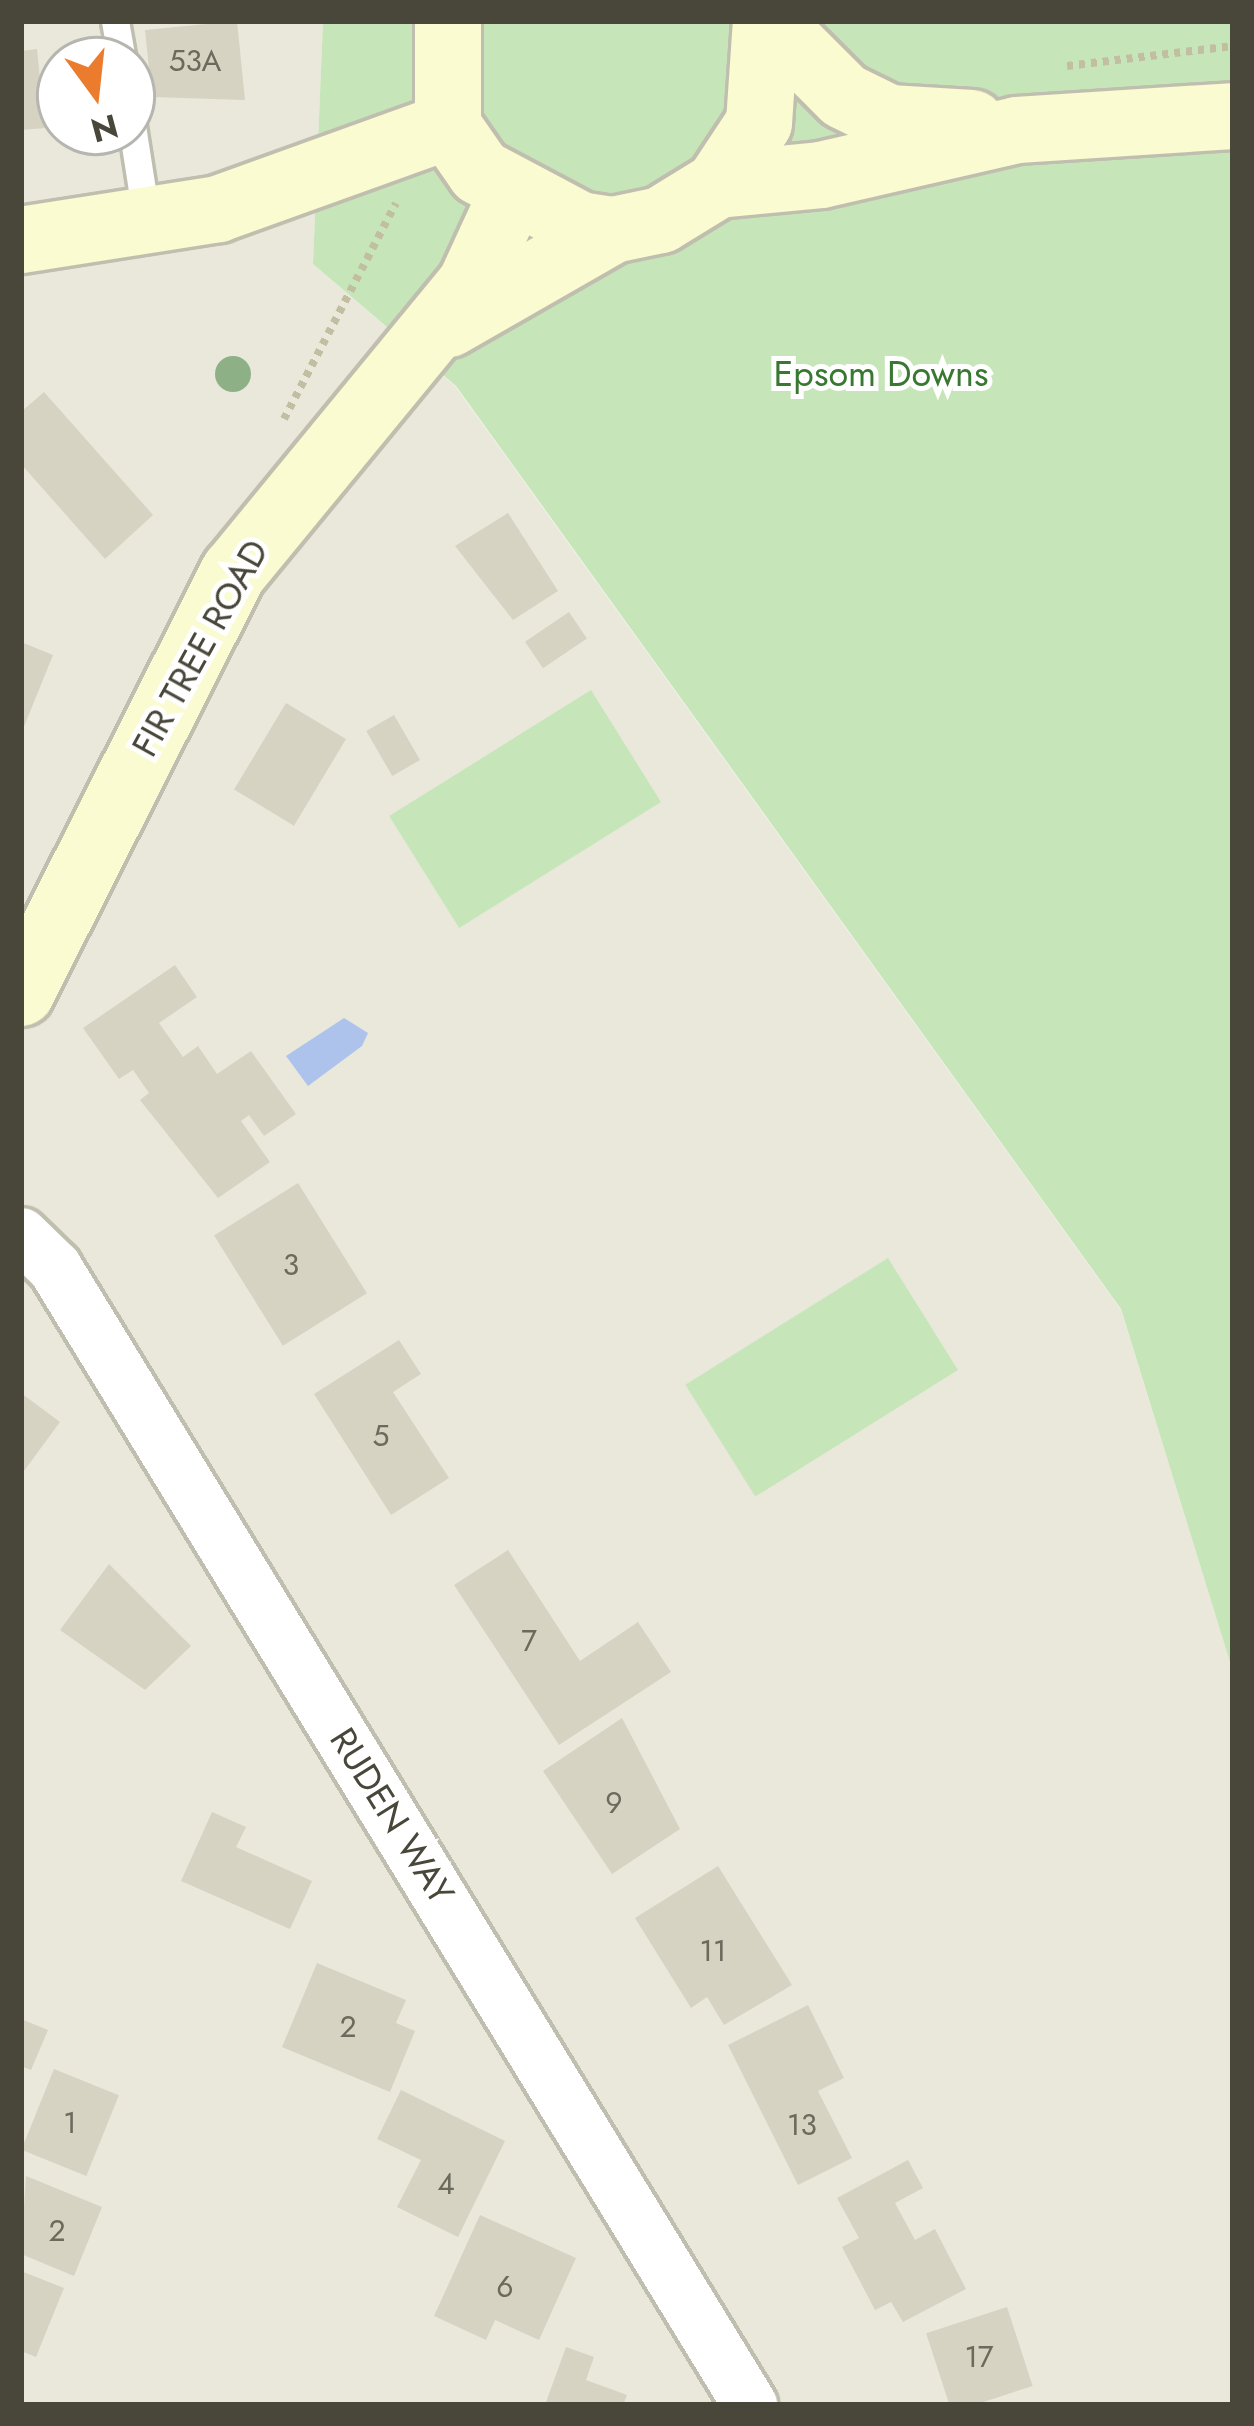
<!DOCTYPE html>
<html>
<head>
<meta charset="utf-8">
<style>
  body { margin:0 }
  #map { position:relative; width:1254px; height:2426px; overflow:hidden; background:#f5f5ed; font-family:Jost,sans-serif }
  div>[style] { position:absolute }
  .residential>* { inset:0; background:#e9e8db }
  .green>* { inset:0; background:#c6e6b9; transform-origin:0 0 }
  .water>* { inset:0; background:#aec3ec }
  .building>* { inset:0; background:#d6d3c3; transform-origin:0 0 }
  .path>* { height:8px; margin-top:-4px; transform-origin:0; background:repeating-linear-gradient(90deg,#c1bea2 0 6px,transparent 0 12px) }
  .roads { filter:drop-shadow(3px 0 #c0bfaf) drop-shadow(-3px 0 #c0bfaf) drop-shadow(0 3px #c0bfaf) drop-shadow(0 -3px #c0bfaf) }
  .service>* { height:27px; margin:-13.5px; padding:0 13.5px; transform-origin:13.5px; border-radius:13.5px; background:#fff }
  .minor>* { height:54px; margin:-27px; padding:0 27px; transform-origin:27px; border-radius:27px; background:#fff }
  .secondary>* { height:66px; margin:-33px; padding:0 33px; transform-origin:33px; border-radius:33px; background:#fafbd1 }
  .trees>* { width:36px; height:36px; margin:-18px; border-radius:50%; background:#8eb086 }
  span { translate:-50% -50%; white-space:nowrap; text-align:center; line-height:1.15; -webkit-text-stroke:10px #fff; paint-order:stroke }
  .number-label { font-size:30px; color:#6c6a5c }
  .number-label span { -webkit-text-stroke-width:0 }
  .park-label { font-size:36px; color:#397831 }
  .street-label { font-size:36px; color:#49473a }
  .frame { position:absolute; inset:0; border:24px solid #49473a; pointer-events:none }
  .north { position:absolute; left:36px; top:36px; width:120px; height:120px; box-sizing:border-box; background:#fff; border:3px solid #b6b5b0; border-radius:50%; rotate:165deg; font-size:33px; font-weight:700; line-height:48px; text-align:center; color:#49473a }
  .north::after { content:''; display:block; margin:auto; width:42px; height:54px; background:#eb7c2e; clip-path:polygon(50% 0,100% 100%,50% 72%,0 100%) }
</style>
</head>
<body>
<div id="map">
  <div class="residential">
    <i style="clip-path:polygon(evenodd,21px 21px,323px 21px,313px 264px,455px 386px,1121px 1310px,1233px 1672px,1233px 2405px,21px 2405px,21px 21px,60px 60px,132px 60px,132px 132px,60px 132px,60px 60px)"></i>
  </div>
  <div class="green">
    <i style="clip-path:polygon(323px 21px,1233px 21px,1233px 1672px,1121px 1309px,456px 386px,313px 264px)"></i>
    <i style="left:591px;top:690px;width:132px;height:238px;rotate:58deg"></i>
    <i style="left:888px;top:1258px;width:132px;height:239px;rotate:58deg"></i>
  </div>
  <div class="water">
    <i style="clip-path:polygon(344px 1018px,368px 1033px,362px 1046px,308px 1086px,286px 1056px)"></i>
  </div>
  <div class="building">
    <i style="clip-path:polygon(237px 21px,245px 100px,152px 97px,145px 30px)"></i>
    <i style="clip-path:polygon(37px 49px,45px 128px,21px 130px,21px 51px)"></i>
    <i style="clip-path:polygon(44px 392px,153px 515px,105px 559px,21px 464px,21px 412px)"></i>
    <i style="clip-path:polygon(508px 513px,558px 591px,513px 620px,455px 546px)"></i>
    <i style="left:569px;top:612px;width:32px;height:53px;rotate:56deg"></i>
    <i style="clip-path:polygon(21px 642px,53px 655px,21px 734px)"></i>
    <i style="left:286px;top:703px;width:70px;height:101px;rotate:31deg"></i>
    <i style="left:394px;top:715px;width:52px;height:32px;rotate:60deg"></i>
    <i style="clip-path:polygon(175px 965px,197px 997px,159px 1023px,183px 1057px,198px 1046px,217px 1074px,251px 1051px,296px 1114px,264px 1136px,249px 1115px,241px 1121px,270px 1162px,218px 1198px,140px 1100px,149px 1093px,133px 1070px,119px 1079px,83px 1028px)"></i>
    <i style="left:298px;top:1183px;width:130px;height:99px;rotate:58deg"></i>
    <i style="clip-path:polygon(399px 1340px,421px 1374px,393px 1392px,449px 1478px,391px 1515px,314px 1394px)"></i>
    <i style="clip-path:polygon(21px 1393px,60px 1422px,21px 1475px)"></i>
    <i style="clip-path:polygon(508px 1550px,580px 1661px,638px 1622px,671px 1672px,559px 1745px,454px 1585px)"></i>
    <i style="clip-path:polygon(109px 1564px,191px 1646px,145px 1690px,60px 1630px)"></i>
    <i style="clip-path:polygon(622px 1718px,680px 1829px,612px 1874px,543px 1771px)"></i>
    <i style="clip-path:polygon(212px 1812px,246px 1827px,236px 1847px,312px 1881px,290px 1929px,181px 1881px)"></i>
    <i style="clip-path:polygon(718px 1866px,792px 1985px,724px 2025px,707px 1997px,691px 2008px,635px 1918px)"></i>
    <i style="clip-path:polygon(317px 1963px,406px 2000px,396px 2023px,415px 2031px,390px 2092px,282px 2047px)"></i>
    <i style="clip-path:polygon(808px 2005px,844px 2078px,818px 2091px,852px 2158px,798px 2185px,728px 2045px)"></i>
    <i style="clip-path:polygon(21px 2019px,48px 2030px,31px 2070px,21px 2066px)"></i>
    <i style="left:54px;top:2069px;width:70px;height:87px;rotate:22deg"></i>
    <i style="clip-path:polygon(401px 2090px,505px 2141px,458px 2237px,397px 2207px,421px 2160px,377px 2139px)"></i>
    <i style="clip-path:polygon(908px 2160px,923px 2188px,895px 2203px,915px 2240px,935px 2229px,966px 2289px,903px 2322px,891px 2302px,875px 2310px,842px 2247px,859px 2238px,837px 2198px)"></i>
    <i style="clip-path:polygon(26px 2176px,102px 2207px,74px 2276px,21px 2254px)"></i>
    <i style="clip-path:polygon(480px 2215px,576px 2258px,539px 2340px,495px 2320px,486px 2340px,434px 2316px)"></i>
    <i style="clip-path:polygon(21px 2271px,64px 2288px,36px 2357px,21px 2351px)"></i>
    <i style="left:1007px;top:2307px;width:83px;height:85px;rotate:72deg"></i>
    <i style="clip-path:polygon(566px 2347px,594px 2357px,586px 2380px,627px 2395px,623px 2405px,545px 2405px)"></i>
  </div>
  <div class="path">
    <i style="left:1067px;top:66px;width:167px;rotate:-6.9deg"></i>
    <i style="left:284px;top:419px;width:243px;rotate:-62.6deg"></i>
  </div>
  <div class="roads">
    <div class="service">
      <i style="left:115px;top:21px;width:40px;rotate:80deg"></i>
      <i style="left:132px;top:126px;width:97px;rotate:81.1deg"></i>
    </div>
    <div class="minor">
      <i style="left:21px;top:1235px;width:47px;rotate:44.1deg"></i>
      <i style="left:55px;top:1268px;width:1333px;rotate:58.56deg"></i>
    </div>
    <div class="secondary">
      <i style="left:448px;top:21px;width:105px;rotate:90deg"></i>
      <i style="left:448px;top:126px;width:56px;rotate:55.2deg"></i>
      <i style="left:480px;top:172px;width:113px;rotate:27.9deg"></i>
      <i style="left:580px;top:225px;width:33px;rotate:9deg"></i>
      <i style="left:613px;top:230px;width:49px;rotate:-11.8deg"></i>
      <i style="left:661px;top:220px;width:67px;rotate:-31.6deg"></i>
      <i style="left:718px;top:185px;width:74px;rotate:-56.5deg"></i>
      <i style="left:759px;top:123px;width:102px;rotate:-86.1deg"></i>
      <i style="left:769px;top:21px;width:106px;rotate:45deg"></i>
      <i style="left:844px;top:96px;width:50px;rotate:26.1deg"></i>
      <i style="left:889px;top:118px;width:83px;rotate:3.4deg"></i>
      <i style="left:718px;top:185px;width:103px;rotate:-5.5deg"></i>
      <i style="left:821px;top:175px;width:201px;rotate:-12.9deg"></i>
      <i style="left:1017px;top:130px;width:216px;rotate:-3.7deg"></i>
      <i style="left:21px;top:240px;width:199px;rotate:-8.9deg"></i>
      <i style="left:218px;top:209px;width:245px;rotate:-19.8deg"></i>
      <i style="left:449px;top:324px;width:189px;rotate:-29.8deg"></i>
      <i style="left:21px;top:993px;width:472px;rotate:-63.2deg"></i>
      <i style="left:234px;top:572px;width:374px;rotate:-50.6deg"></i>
      <i style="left:471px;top:283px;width:98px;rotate:-65.3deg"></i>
    </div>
  </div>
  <div class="trees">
    <i style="left:233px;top:374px"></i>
  </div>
  <div class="number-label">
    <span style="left:195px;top:61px">53A</span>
    <span style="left:291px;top:1265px">3</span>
    <span style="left:381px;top:1436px">5</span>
    <span style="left:529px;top:1641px">7</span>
    <span style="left:614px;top:1803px">9</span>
    <span style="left:713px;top:1951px">11</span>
    <span style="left:348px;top:2027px">2</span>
    <span style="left:70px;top:2123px">1</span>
    <span style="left:802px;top:2125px">13</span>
    <span style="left:446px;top:2184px">4</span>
    <span style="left:57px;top:2231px">2</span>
    <span style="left:505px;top:2287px">6</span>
    <span style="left:979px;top:2357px">17</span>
  </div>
  <div class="park-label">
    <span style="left:881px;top:374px">Epsom Downs</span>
  </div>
  <div class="street-label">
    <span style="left:200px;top:648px;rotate:-61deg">FIR TREE ROAD</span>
    <span style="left:392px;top:1816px;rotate:58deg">RUDEN WAY</span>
  </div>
  <div class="frame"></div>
  <div class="north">N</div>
</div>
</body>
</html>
